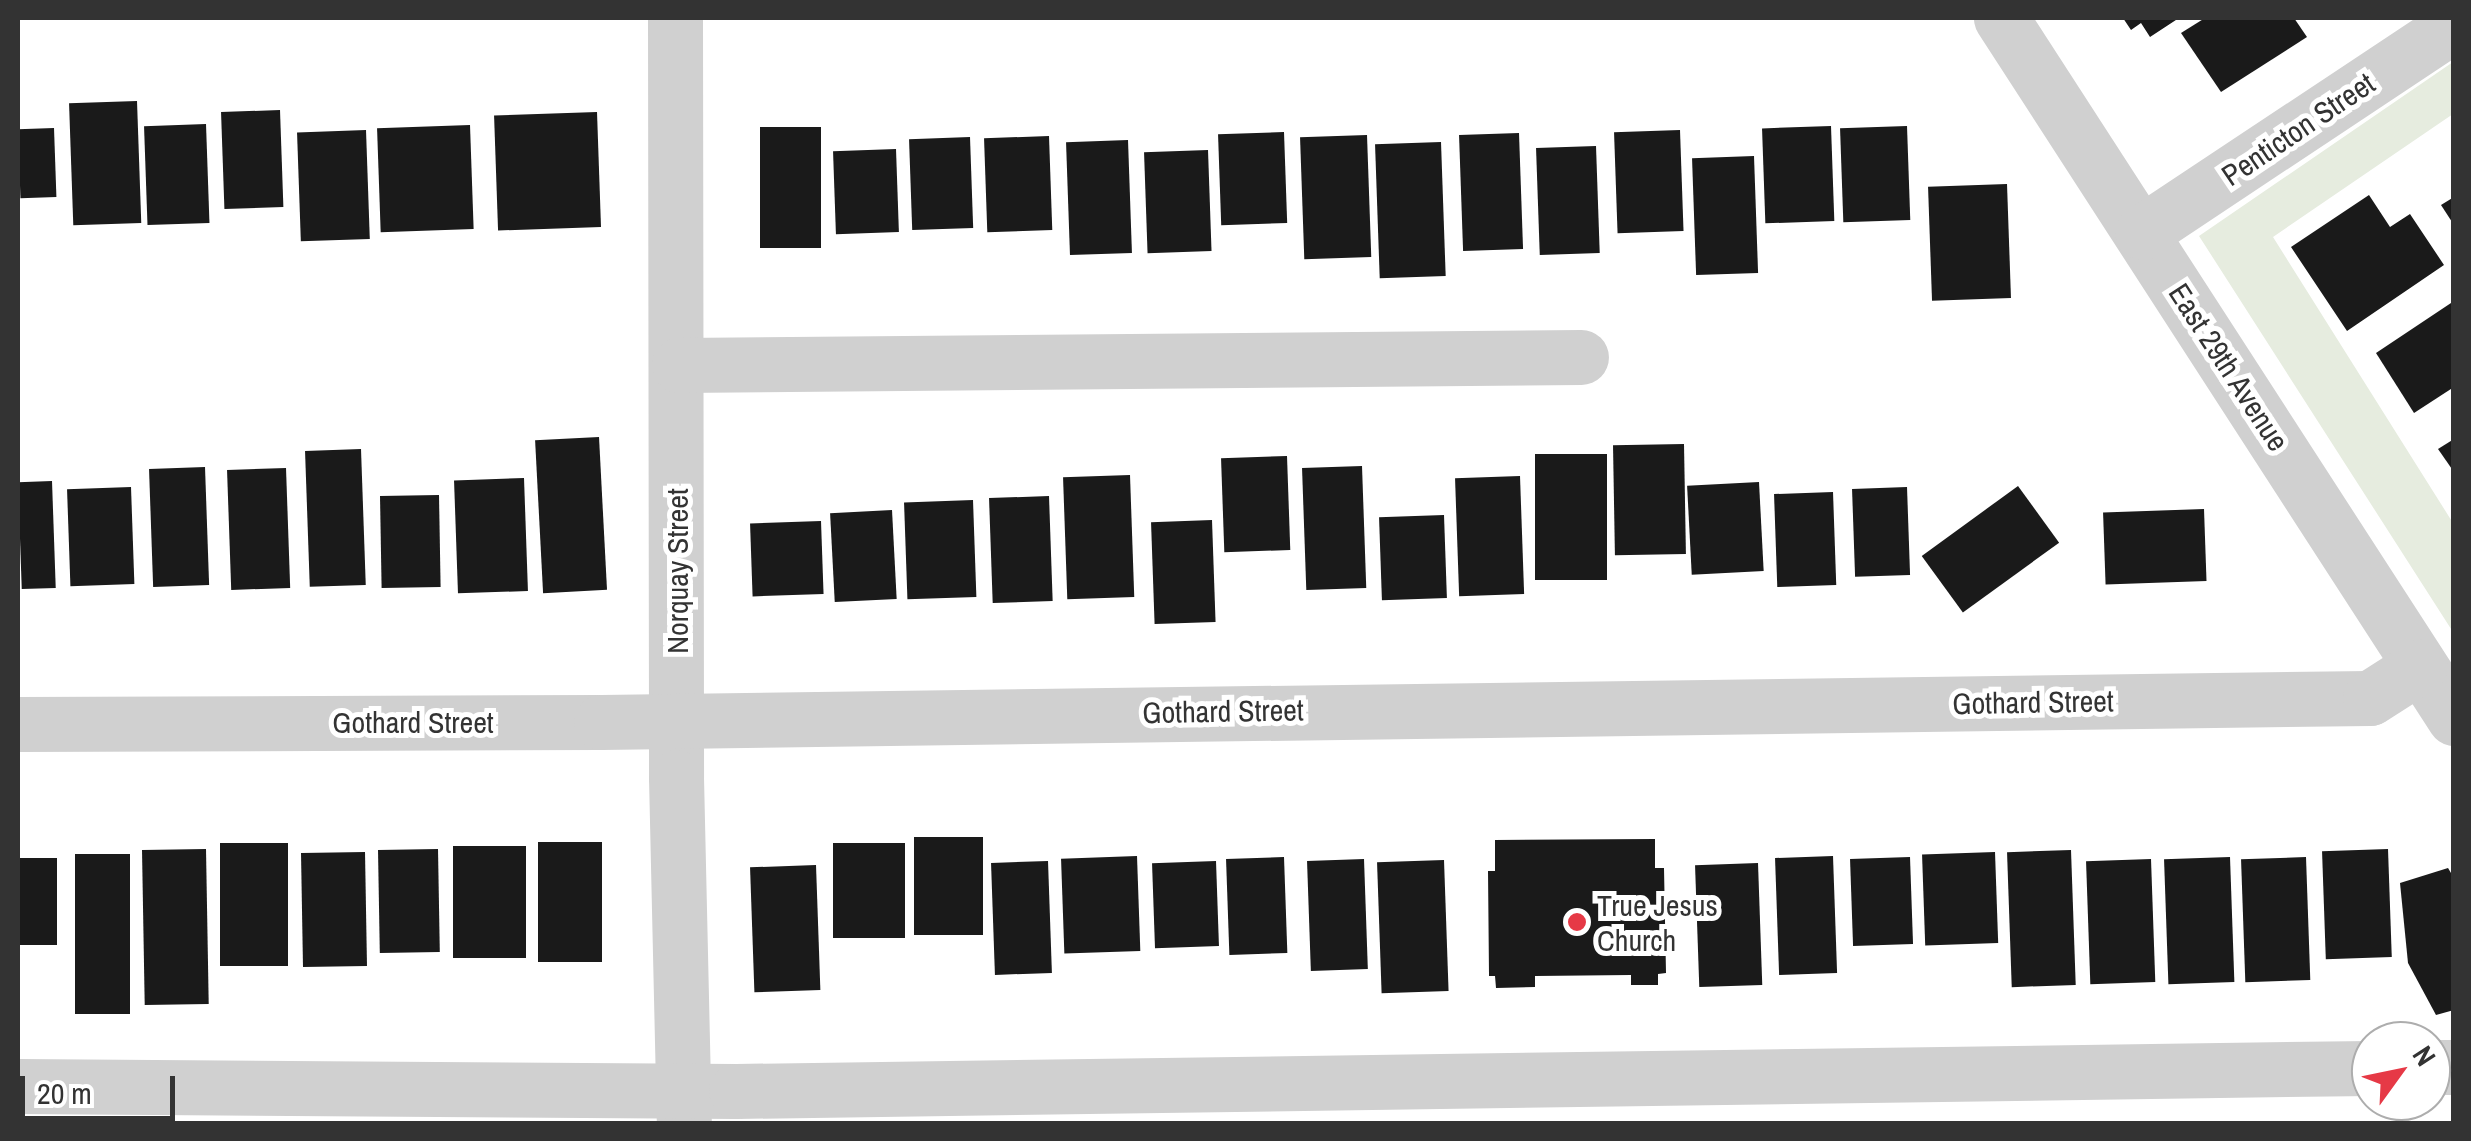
<!DOCTYPE html>
<html>
<head>
<meta charset="utf-8">
<style>
  body { margin:0 }
  #map { position:relative; width:2471px; height:1141px; overflow:hidden; background:#fff; font-family:"Archivo Narrow",sans-serif }
  div>[style] { position:absolute }
  .green>* { inset:0; background:#e6ecdf }
  .building>* { inset:0; background:#1a1a1a; transform-origin:0 0 }
  .minor>* { height:55px; margin:-27.5px; padding:0 27.5px; transform-origin:27.5px; border-radius:27.5px; background:#d0d0d0 }
  .dots>* { width:28px; height:28px; translate:-50% -50%; box-sizing:border-box; border:5px solid #fff; border-radius:50% }
  span { translate:-50% -50%; white-space:nowrap; text-align:center; line-height:1.15; -webkit-text-stroke:10px #fff; paint-order:stroke }
  .street-label { font-size:30px; color:#333 }
  .poi-label { font-size:30px; color:#333 }
  .left { translate:0 -50%; text-align:left }
  .frame { position:absolute; inset:0; border:20px solid #333; pointer-events:none }
  .north { position:absolute; left:2351px; top:1021px; width:100px; height:100px; box-sizing:border-box; background:#fff; border:2px solid #adadad; border-radius:50%; rotate:57deg; font-size:28px; font-weight:700; line-height:40px; text-align:center; color:#333 }
  .north::after { content:''; display:block; margin:auto; width:35px; height:45px; background:#e63946; clip-path:polygon(50% 0,100% 100%,50% 72%,0 100%) }
  .scale { position:absolute; left:20px; top:1076px; width:155px; height:45px; box-sizing:border-box; border:5px solid #333; border-top:0; padding-left:12px; font-size:30px; line-height:35px; white-space:nowrap; color:#333; -webkit-text-stroke:8px #fff; paint-order:stroke }
</style>
</head>
<body>
<div id="map">
  <div class="green">
    <i style="clip-path:polygon(2453px 62px,2453px 114px,2273px 237px,2453px 523px,2453px 632px,2199px 236px)"></i>
  </div>
  <div class="building">
    <i style="clip-path:polygon(2123px 18px,2179px 18px,2150px 37px,2141px 23px,2131px 30px)"></i>
    <i style="clip-path:polygon(2205px 18px,2294px 18px,2307px 37px,2221px 92px,2181px 33px)"></i>
    <i style="left:137px;top:101px;width:122px;height:68px;rotate:88deg"></i>
    <i style="left:280px;top:110px;width:97px;height:59px;rotate:88deg"></i>
    <i style="left:597px;top:112px;width:115px;height:103px;rotate:88deg"></i>
    <i style="left:206px;top:124px;width:99px;height:62px;rotate:88deg"></i>
    <i style="left:470px;top:125px;width:104px;height:93px;rotate:88deg"></i>
    <i style="left:1831px;top:126px;width:95px;height:69px;rotate:88deg"></i>
    <i style="left:1907px;top:126px;width:94px;height:67px;rotate:88deg"></i>
    <i style="left:760px;top:127px;width:61px;height:121px"></i>
    <i style="left:54px;top:128px;width:69px;height:36px;rotate:88deg"></i>
    <i style="left:366px;top:130px;width:109px;height:69px;rotate:88deg"></i>
    <i style="left:1680px;top:130px;width:101px;height:66px;rotate:88deg"></i>
    <i style="left:1284px;top:132px;width:91px;height:66px;rotate:88deg"></i>
    <i style="left:1519px;top:133px;width:116px;height:60px;rotate:88deg"></i>
    <i style="left:1367px;top:135px;width:122px;height:67px;rotate:88deg"></i>
    <i style="left:1049px;top:136px;width:94px;height:65px;rotate:88deg"></i>
    <i style="left:970px;top:137px;width:91px;height:61px;rotate:88deg"></i>
    <i style="left:1128px;top:140px;width:113px;height:62px;rotate:88deg"></i>
    <i style="left:1441px;top:142px;width:134px;height:66px;rotate:88deg"></i>
    <i style="left:1596px;top:146px;width:107px;height:60px;rotate:88deg"></i>
    <i style="left:896px;top:149px;width:83px;height:63px;rotate:88deg"></i>
    <i style="left:1208px;top:150px;width:101px;height:64px;rotate:88deg"></i>
    <i style="left:1754px;top:156px;width:117px;height:62px;rotate:88deg"></i>
    <i style="left:2007px;top:184px;width:114px;height:79px;rotate:88deg"></i>
    <i style="clip-path:polygon(2369px 195px,2390px 227px,2410px 214px,2444px 265px,2347px 331px,2291px 247px)"></i>
    <i style="clip-path:polygon(2454px 197px,2454px 225px,2441px 205px)"></i>
    <i style="clip-path:polygon(2454px 301px,2454px 387px,2414px 413px,2376px 353px)"></i>
    <i style="left:599px;top:437px;width:153px;height:64px;rotate:87deg"></i>
    <i style="clip-path:polygon(2454px 439px,2454px 472px,2438px 449px)"></i>
    <i style="left:1684px;top:444px;width:110px;height:71px;rotate:89deg"></i>
    <i style="left:361px;top:449px;width:136px;height:56px;rotate:88deg"></i>
    <i style="left:1535px;top:454px;width:72px;height:126px"></i>
    <i style="left:1287px;top:456px;width:94px;height:66px;rotate:88deg"></i>
    <i style="left:1362px;top:466px;width:122px;height:60px;rotate:88deg"></i>
    <i style="left:205px;top:467px;width:118px;height:56px;rotate:88deg"></i>
    <i style="left:286px;top:468px;width:120px;height:59px;rotate:88deg"></i>
    <i style="left:1130px;top:475px;width:122px;height:67px;rotate:88deg"></i>
    <i style="left:1520px;top:476px;width:118px;height:65px;rotate:88deg"></i>
    <i style="left:524px;top:478px;width:113px;height:70px;rotate:88deg"></i>
    <i style="left:52px;top:481px;width:107px;height:34px;rotate:88deg"></i>
    <i style="left:1759px;top:482px;width:89px;height:72px;rotate:87deg"></i>
    <i style="left:2018px;top:486px;width:70px;height:119px;rotate:54deg"></i>
    <i style="left:131px;top:487px;width:97px;height:64px;rotate:88deg"></i>
    <i style="left:1907px;top:487px;width:88px;height:55px;rotate:88deg"></i>
    <i style="left:1833px;top:492px;width:93px;height:59px;rotate:88deg"></i>
    <i style="left:439px;top:495px;width:92px;height:59px;rotate:89deg"></i>
    <i style="left:1049px;top:496px;width:105px;height:60px;rotate:88deg"></i>
    <i style="left:973px;top:500px;width:97px;height:69px;rotate:88deg"></i>
    <i style="left:2204px;top:509px;width:72px;height:101px;rotate:88deg"></i>
    <i style="left:892px;top:510px;width:89px;height:62px;rotate:87deg"></i>
    <i style="left:1444px;top:515px;width:83px;height:65px;rotate:88deg"></i>
    <i style="left:1212px;top:520px;width:102px;height:61px;rotate:88deg"></i>
    <i style="left:821px;top:521px;width:73px;height:71px;rotate:88deg"></i>
    <i style="left:914px;top:837px;width:69px;height:98px"></i>
    <i style="clip-path:polygon(1655px 839px,1655px 868px,1664px 868px,1666px 973px,1658px 974px,1658px 985px,1631px 985px,1631px 975px,1535px 976px,1535px 987px,1496px 988px,1495px 976px,1489px 976px,1488px 871px,1495px 871px,1495px 840px)"></i>
    <i style="left:602px;top:842px;width:120px;height:64px;rotate:90deg"></i>
    <i style="left:288px;top:843px;width:123px;height:68px;rotate:90deg"></i>
    <i style="left:833px;top:843px;width:72px;height:95px"></i>
    <i style="left:453px;top:846px;width:73px;height:112px"></i>
    <i style="left:206px;top:849px;width:155px;height:64px;rotate:89deg"></i>
    <i style="left:438px;top:849px;width:103px;height:60px;rotate:89deg"></i>
    <i style="left:2388px;top:849px;width:108px;height:66px;rotate:88deg"></i>
    <i style="left:2071px;top:850px;width:135px;height:64px;rotate:88deg"></i>
    <i style="left:365px;top:852px;width:114px;height:64px;rotate:89deg"></i>
    <i style="left:1995px;top:852px;width:91px;height:73px;rotate:88deg"></i>
    <i style="left:75px;top:854px;width:55px;height:160px"></i>
    <i style="left:1137px;top:856px;width:95px;height:76px;rotate:88deg"></i>
    <i style="left:1833px;top:856px;width:117px;height:58px;rotate:88deg"></i>
    <i style="left:1284px;top:857px;width:96px;height:58px;rotate:88deg"></i>
    <i style="left:1910px;top:857px;width:87px;height:60px;rotate:88deg"></i>
    <i style="left:2230px;top:857px;width:125px;height:66px;rotate:88deg"></i>
    <i style="left:2306px;top:857px;width:123px;height:65px;rotate:88deg"></i>
    <i style="left:18px;top:858px;width:39px;height:87px"></i>
    <i style="left:1364px;top:859px;width:110px;height:57px;rotate:88deg"></i>
    <i style="left:2151px;top:859px;width:123px;height:65px;rotate:88deg"></i>
    <i style="left:1444px;top:860px;width:131px;height:67px;rotate:88deg"></i>
    <i style="left:1048px;top:861px;width:112px;height:57px;rotate:88deg"></i>
    <i style="left:1216px;top:861px;width:85px;height:64px;rotate:88deg"></i>
    <i style="left:1758px;top:863px;width:122px;height:63px;rotate:88deg"></i>
    <i style="left:816px;top:865px;width:125px;height:66px;rotate:88deg"></i>
    <i style="clip-path:polygon(2448px 868px,2454px 878px,2454px 1010px,2436px 1015px,2408px 963px,2400px 883px)"></i>
  </div>
  <div class="minor">
    <i style="left:675px;top:18px;width:759px;rotate:89.92deg"></i>
    <i style="left:676px;top:777px;width:347px;rotate:88.7deg"></i>
    <i style="left:2001px;top:18px;width:834px;rotate:57.09deg"></i>
    <i style="left:2142px;top:232px;width:374px;rotate:-33.6deg"></i>
    <i style="left:679px;top:365px;width:902px;rotate:-0.51deg"></i>
    <i style="left:18px;top:724px;width:583px;rotate:-0.2deg"></i>
    <i style="left:601px;top:722px;width:1769px;rotate:-0.78deg"></i>
    <i style="left:2370px;top:698px;width:59px;rotate:-32.6deg"></i>
    <i style="left:2431px;top:1067px;width:23px"></i>
    <i style="left:18px;top:1086px;width:718px;rotate:0.4deg"></i>
    <i style="left:736px;top:1091px;width:1635px;rotate:-0.81deg"></i>
  </div>
  <div class="dots">
    <i style="left:1577px;top:922px;background:#e63946"></i>
  </div>
  <div class="street-label">
    <span style="left:2298px;top:129px;rotate:-34deg">Penticton Street</span>
    <span style="left:2229px;top:367px;rotate:57deg">East 29th Avenue</span>
    <span style="left:677px;top:571px;rotate:-90deg">Norquay Street</span>
    <span style="left:2033px;top:702px;rotate:-1deg">Gothard Street</span>
    <span style="left:1223px;top:711px;rotate:-1deg">Gothard Street</span>
    <span style="left:413px;top:722px">Gothard Street</span>
  </div>
  <div class="poi-label">
    <span class="left" style="left:1597px;top:922px">True Jesus<br>Church</span>
  </div>
  <div class="frame"></div>
  <div class="north">N</div>
  <div class="scale">20 m</div>
</div>
</body>
</html>
